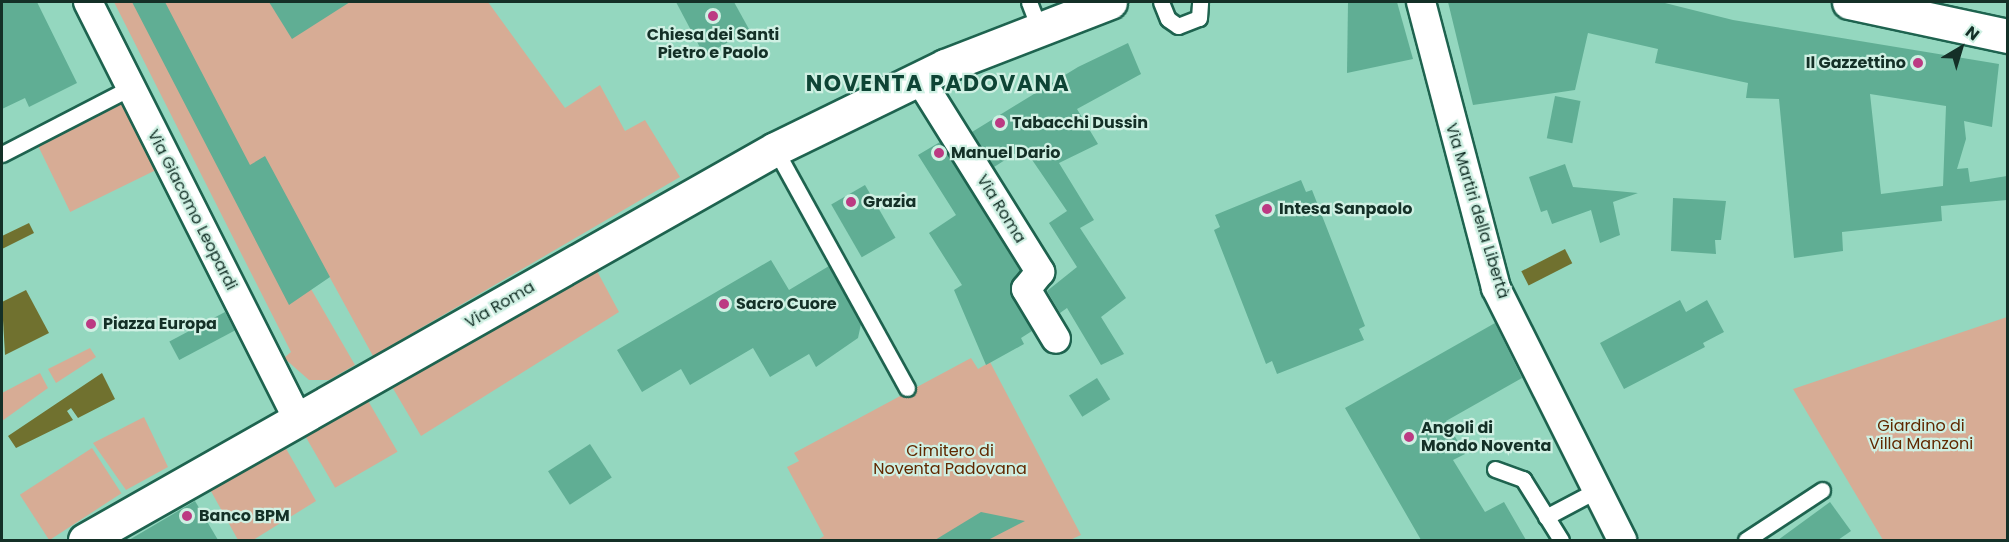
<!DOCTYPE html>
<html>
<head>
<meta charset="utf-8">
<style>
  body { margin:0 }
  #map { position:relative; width:2009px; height:542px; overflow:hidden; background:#94d7bf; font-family:Poppins,sans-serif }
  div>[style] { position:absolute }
  .green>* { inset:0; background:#d7ac95; transform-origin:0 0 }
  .water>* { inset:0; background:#70712f; transform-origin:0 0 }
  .building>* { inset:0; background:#60ae94; transform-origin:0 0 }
  .roads { filter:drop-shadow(2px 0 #1e634f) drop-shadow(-2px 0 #1e634f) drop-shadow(0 2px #1e634f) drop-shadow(0 -2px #1e634f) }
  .service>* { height:15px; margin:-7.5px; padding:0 7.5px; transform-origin:7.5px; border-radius:7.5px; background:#fff }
  .minor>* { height:28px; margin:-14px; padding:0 14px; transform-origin:14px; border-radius:14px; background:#fff }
  .tertiary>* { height:33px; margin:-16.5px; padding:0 16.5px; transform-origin:16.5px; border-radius:16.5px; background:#fff }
  .dots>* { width:16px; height:16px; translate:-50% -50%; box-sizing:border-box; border:3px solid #cff0e3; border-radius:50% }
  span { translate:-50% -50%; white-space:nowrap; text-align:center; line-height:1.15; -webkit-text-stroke:4.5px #cff0e3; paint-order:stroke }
  .poi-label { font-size:16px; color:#143027; font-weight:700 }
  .right { translate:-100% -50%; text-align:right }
  .left { translate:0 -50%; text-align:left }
  .street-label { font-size:16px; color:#143027 }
  .park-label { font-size:16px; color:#602800 }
  .district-label { font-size:22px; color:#0e4435; font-weight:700; letter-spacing:1.5px }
  .frame { position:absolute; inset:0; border:3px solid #143027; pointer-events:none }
  .north { position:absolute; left:1931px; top:18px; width:60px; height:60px; -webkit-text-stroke:4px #cff0e3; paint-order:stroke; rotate:38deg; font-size:16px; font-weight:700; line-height:24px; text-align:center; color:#143027 }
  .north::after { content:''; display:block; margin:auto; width:21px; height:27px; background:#143027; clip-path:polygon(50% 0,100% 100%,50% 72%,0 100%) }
</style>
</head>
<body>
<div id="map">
  <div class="green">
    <i style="clip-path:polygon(114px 2px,488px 2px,565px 108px,600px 85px,625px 131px,645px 120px,680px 177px,373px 356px,329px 276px,311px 289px,355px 365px,329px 380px,309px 380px,284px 358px,291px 352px)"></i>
    <i style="left:121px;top:97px;width:81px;height:96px;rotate:64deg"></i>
    <i style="clip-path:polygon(597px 271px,619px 312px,421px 436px,391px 385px)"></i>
    <i style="clip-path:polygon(2007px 317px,2007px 540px,1883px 540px,1793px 389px)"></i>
    <i style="clip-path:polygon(90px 348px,96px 357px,56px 383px,48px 369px)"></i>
    <i style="clip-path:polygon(971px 358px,978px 369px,990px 362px,1081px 535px,1070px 540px,818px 540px,824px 536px,787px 467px,799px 461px,794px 453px)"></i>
    <i style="clip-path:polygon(40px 373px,48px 388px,2px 421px,2px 393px)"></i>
    <i style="left:367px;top:399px;width:61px;height:72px;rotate:60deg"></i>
    <i style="clip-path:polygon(144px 417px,168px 467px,126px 490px,93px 443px)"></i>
    <i style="clip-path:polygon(284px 445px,316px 501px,253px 540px,238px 540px,207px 484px)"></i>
    <i style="left:92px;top:448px;width:54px;height:86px;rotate:57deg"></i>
  </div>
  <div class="water">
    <i style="clip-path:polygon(29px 223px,34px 233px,2px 249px,2px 236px)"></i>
    <i style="left:1565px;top:249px;width:16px;height:49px;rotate:63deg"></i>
    <i style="clip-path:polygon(26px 290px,49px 333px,5px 355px,2px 302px)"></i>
    <i style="clip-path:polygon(102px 373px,115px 399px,78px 418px,71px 408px,67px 411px,73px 420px,16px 448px,8px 436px)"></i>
  </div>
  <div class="building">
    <i style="clip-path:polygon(2px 2px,37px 2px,77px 83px,29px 107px,25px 98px,2px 109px)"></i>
    <i style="clip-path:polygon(132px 2px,165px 2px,250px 165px,265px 156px,330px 277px,289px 305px)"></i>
    <i style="clip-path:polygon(269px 2px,350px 2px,292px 39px)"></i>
    <i style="clip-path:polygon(676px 2px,734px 2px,750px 31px,704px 55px)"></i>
    <i style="clip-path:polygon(1348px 2px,1397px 2px,1413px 59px,1347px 73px)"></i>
    <i style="clip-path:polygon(evenodd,1448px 2px,1661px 2px,1733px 20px,1999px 64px,1992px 127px,1964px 121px,1966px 139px,1957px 169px,1968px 168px,1970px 182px,2007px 176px,2007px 200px,1941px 206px,1942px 221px,1842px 232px,1843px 251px,1794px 258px,1779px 99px,1746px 98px,1748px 83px,1655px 63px,1658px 49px,1588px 33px,1575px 90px,1473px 105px,1448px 2px,1870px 94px,1946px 106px,1943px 186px,1881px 194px,1870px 94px)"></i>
    <i style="clip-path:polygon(1128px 43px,1141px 74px,1077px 109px,1098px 144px,1059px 163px,1094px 220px,1080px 228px,1126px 298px,1101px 317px,1124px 354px,1101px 365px,1067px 308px,1060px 313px,1047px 291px,1077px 267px,1049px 223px,1067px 211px,1024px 148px,994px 167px,972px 132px,1078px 67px)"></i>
    <i style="left:1555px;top:96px;width:26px;height:43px;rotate:11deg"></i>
    <i style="clip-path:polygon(940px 142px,1020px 271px,1010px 288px,1032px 331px,1021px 338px,1024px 344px,986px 365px,954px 290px,962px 285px,929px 233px,956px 215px,918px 155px)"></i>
    <i style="clip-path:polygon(1565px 164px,1573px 187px,1638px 193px,1613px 202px,1620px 235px,1600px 243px,1591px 210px,1552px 224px,1547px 210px,1541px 212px,1529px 177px)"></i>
    <i style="clip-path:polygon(1301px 180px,1306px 192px,1312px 190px,1365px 326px,1359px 329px,1364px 340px,1277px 374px,1272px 361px,1266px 364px,1214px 230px,1220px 227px,1215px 215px)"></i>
    <i style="left:865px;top:185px;width:61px;height:39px;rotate:60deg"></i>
    <i style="clip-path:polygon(1673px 198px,1726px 201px,1721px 240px,1715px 240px,1716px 254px,1671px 251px)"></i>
    <i style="clip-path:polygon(771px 260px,789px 290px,829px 266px,861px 324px,858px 338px,816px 367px,809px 354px,770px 377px,753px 348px,690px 385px,681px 369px,642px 392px,617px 350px)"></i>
    <i style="clip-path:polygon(1680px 300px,1686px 312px,1707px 300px,1724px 332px,1703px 343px,1705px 347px,1624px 389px,1600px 343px)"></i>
    <i style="left:225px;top:312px;width:21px;height:63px;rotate:62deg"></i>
    <i style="clip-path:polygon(1495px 323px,1522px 378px,1446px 421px,1465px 454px,1453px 460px,1485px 512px,1504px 502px,1526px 540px,1421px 540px,1345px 408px)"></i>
    <i style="left:1097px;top:378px;width:25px;height:33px;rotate:58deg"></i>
    <i style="left:590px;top:444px;width:40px;height:50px;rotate:57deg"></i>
    <i style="clip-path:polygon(195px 501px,218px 540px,129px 540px)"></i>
    <i style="clip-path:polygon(1830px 502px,1851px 531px,1838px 540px,1778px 540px)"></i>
    <i style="clip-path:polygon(981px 512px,1025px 521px,988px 540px,935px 540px)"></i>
  </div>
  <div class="roads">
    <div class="service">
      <i style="left:1029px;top:2px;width:28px;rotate:69deg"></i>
      <i style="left:1161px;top:2px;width:18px;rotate:68deg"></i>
      <i style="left:1168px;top:19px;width:12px;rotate:35deg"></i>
      <i style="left:1178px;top:26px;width:22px;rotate:-21deg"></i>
      <i style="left:1199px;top:18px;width:16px;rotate:-86deg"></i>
      <i style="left:775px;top:149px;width:273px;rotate:61.1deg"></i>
      <i style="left:2px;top:154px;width:144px;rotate:-27.3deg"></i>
      <i style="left:1495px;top:469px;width:30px;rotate:20deg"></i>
      <i style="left:1523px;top:479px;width:72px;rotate:58.1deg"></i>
      <i style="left:1546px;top:517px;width:58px;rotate:-27.9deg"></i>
      <i style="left:1746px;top:540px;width:91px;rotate:-33.3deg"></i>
    </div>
    <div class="minor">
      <i style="left:88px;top:2px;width:466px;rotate:63.3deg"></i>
      <i style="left:1421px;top:2px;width:296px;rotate:75.3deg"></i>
      <i style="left:1496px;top:288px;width:282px;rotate:63.4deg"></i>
      <i style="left:919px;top:78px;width:229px;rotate:58deg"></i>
      <i style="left:1040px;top:272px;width:22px;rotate:129deg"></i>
      <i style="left:1026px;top:289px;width:58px;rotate:59deg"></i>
    </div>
    <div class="tertiary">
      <i style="left:1849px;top:2px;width:163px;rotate:12.1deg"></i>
      <i style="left:85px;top:540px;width:793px;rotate:-29.54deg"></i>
      <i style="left:775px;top:149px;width:189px;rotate:-26deg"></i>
      <i style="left:945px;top:66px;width:177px;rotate:-21.2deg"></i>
    </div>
  </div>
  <div class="dots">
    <i style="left:713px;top:16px;background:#bc3a83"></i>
    <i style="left:1918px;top:63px;background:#bc3a83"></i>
    <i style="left:1000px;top:123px;background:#bc3a83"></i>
    <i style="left:939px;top:153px;background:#bc3a83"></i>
    <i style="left:851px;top:202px;background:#bc3a83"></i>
    <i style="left:1267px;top:209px;background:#bc3a83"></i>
    <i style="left:724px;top:304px;background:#bc3a83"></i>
    <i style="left:91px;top:324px;background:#bc3a83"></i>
    <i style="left:1409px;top:437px;background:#bc3a83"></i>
    <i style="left:187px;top:516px;background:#bc3a83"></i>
  </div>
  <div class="poi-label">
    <span style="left:713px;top:44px">Chiesa dei Santi<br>Pietro e Paolo</span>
    <span class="right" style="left:1906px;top:63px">Il Gazzettino</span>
    <span class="left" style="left:1012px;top:123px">Tabacchi Dussin</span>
    <span class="left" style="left:951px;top:153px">Manuel Dario</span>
    <span class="left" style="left:863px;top:202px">Grazia</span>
    <span class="left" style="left:1279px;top:209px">Intesa Sanpaolo</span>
    <span class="left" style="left:736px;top:304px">Sacro Cuore</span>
    <span class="left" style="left:103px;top:324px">Piazza Europa</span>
    <span class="left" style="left:1421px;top:437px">Angoli di<br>Mondo Noventa</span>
    <span class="left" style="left:199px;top:516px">Banco BPM</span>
  </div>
  <div class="street-label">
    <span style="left:1001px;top:209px;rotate:58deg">Via Roma</span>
    <span style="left:192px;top:210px;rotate:63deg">Via Giacomo Leopardi</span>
    <span style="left:1477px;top:211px;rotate:73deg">Via Martiri della Libertà</span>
    <span style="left:500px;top:305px;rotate:-30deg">Via Roma</span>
  </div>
  <div class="park-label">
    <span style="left:1921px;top:435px">Giardino di<br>Villa Manzoni</span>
    <span style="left:950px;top:460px">Cimitero di<br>Noventa Padovana</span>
  </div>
  <div class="district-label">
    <span style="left:938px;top:84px">NOVENTA PADOVANA</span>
  </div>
  <div class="frame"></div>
  <div class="north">N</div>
</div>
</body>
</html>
